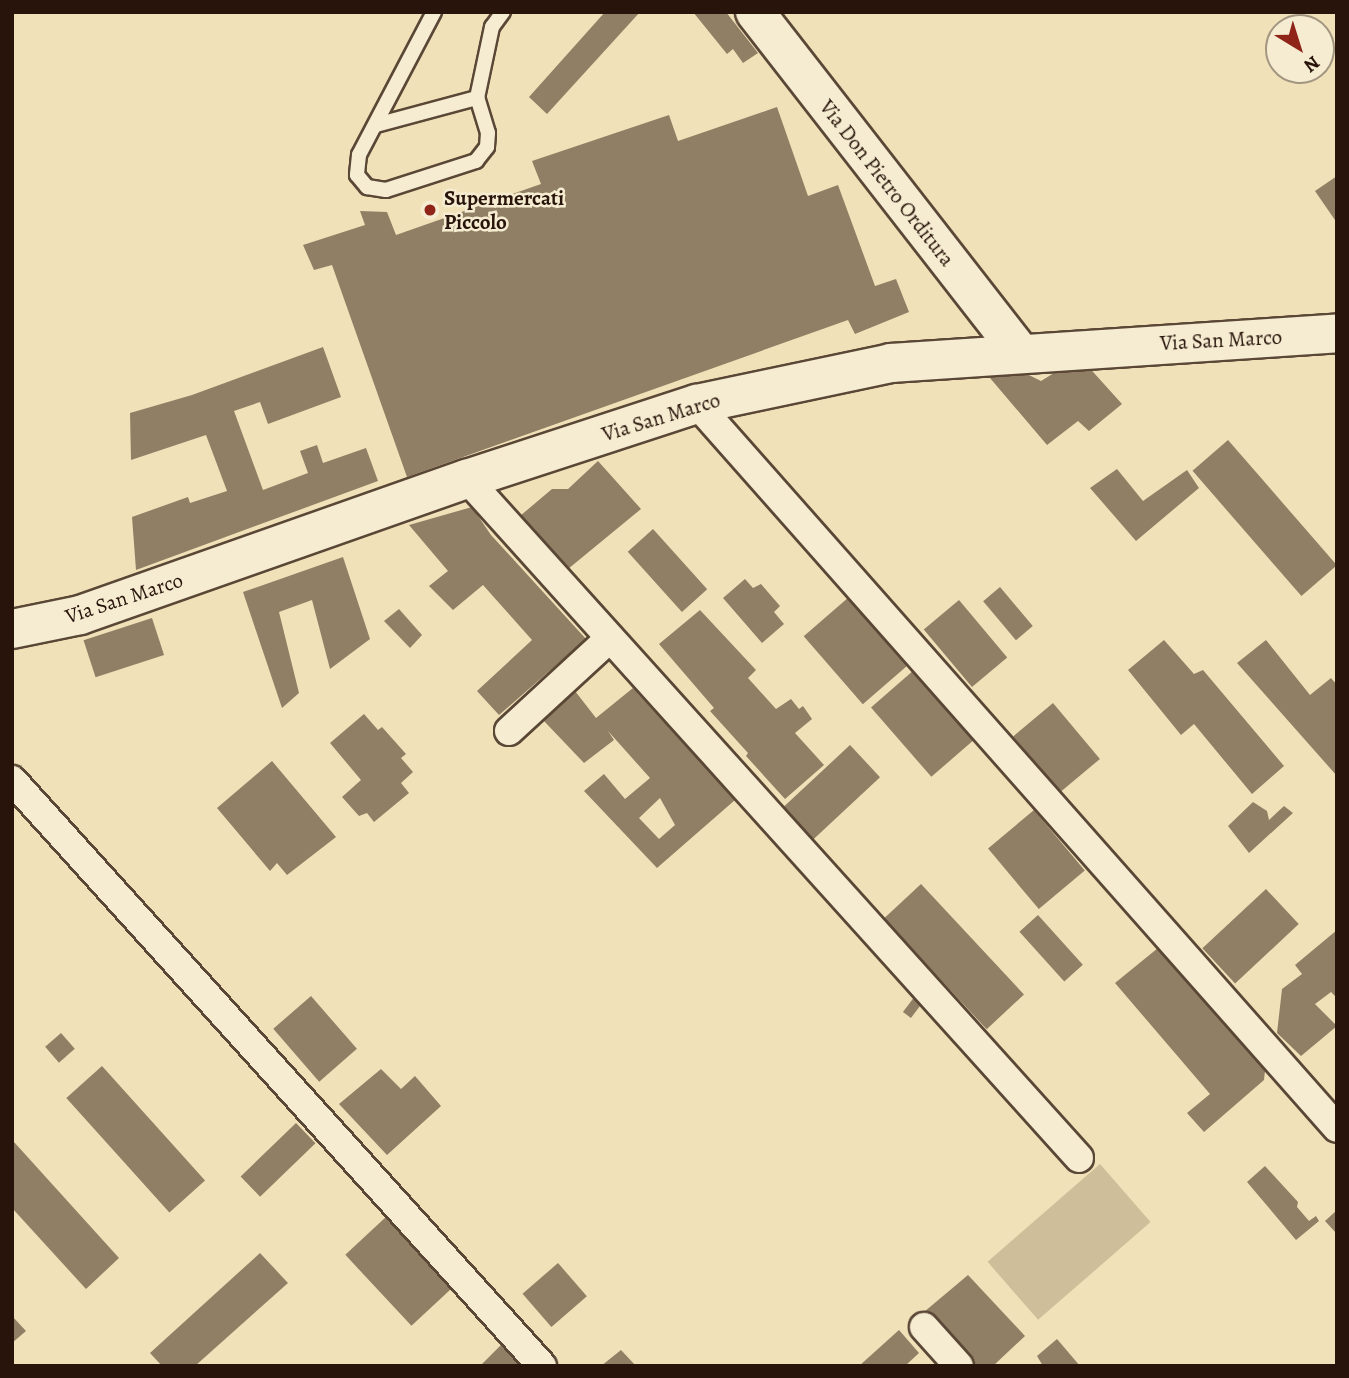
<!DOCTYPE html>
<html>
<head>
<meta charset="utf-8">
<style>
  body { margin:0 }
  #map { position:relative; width:1349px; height:1378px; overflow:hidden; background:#f0e1b8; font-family:Alegreya,serif }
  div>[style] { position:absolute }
  .green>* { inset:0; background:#cebe9a; transform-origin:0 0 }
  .building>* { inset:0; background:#907f64; transform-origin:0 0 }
  .roads { filter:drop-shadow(2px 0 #5a4736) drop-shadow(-2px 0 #5a4736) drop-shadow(0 2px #5a4736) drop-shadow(0 -2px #5a4736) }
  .lane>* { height:14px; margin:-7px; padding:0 7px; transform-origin:7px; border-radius:7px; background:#f5ecd1 }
  .street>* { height:28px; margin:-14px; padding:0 14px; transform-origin:14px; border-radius:14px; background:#f5ecd1 }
  .secondary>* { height:38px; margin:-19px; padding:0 19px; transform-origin:19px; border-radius:19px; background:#f5ecd1 }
  .dots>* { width:19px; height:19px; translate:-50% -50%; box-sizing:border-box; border:4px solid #f5ecd1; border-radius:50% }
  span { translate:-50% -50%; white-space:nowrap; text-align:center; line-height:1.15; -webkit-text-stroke:5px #f5ecd1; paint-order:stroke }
  .street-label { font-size:21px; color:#28140a }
  .poi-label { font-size:21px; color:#28140a; font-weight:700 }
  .left { translate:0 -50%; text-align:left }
  .frame { position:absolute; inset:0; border:14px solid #28140a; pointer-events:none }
  .north { position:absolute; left:1265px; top:14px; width:70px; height:70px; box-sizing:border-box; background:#f5ecd1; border:2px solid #a39681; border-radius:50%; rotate:142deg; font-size:19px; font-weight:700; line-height:28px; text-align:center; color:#28140a }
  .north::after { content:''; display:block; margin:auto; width:24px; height:32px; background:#8f2418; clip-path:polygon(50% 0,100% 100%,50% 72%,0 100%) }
</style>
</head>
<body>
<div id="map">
  <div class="green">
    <i style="left:1100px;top:1164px;width:77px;height:149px;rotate:49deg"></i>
  </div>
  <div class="building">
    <i style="clip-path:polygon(605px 12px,640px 12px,547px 114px,529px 97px)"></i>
    <i style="clip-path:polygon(693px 12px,726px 12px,758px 53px,743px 63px,733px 49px,727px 54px)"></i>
    <i style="clip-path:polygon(777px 107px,808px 196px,838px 185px,875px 286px,896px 279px,909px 312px,855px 334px,848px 320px,407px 477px,332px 265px,314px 270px,303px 245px,365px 225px,360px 211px,387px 212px,396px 235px,541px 184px,532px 161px,669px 115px,678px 141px)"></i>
    <i style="clip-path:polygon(1337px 176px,1337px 223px,1315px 191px)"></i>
    <i style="clip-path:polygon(323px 347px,341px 397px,268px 424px,260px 402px,234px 411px,263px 490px,308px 473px,300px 451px,317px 445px,323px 463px,366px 448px,378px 481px,136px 570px,132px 517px,188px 497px,190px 503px,227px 491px,206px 435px,131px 460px,130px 413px,192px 395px)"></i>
    <i style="clip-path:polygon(1085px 363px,1122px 404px,1089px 431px,1078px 421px,1047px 445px,990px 378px,1006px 372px,1029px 375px,1041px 381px,1067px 365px,1073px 370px)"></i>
    <i style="left:1228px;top:440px;width:166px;height:47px;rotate:49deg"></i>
    <i style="clip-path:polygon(598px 461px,641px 509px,568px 569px,520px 516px,552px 489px,568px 489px)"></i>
    <i style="clip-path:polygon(1117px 469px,1143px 501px,1187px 470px,1199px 488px,1136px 541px,1090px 488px)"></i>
    <i style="clip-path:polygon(472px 507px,491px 535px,586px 639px,499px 715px,477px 691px,532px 640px,483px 585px,453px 610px,429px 586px,448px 571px,409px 525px)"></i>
    <i style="left:653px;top:529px;width:81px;height:34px;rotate:48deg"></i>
    <i style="clip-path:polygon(343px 557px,370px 639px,330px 669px,312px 600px,279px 612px,299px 693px,282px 708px,243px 592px)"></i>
    <i style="clip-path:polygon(745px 579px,753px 588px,761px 584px,780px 606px,774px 612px,784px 624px,762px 643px,723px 598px)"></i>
    <i style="left:1000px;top:587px;width:51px;height:22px;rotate:50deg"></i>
    <i style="left:849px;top:597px;width:90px;height:60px;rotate:49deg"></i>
    <i style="left:959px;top:600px;width:75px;height:46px;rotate:50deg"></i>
    <i style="clip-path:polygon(399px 609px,422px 635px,410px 648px,384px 621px)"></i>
    <i style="clip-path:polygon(700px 610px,756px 670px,748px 678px,776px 709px,791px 699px,799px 709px,803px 706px,812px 719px,795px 733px,824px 765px,785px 799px,746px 756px,748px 753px,710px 711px,714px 708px,659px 644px)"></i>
    <i style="left:152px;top:618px;width:39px;height:72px;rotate:72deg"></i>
    <i style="clip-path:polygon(1164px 640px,1194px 674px,1203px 670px,1284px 766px,1252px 794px,1194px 724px,1181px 735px,1128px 670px)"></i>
    <i style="clip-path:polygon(1266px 640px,1310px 695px,1331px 678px,1337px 685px,1337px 776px,1237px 663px)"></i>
    <i style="left:914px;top:670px;width:92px;height:57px;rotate:49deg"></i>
    <i style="clip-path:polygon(evenodd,633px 688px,735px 800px,657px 868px,584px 791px,604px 774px,625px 799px,650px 778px,608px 731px,614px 740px,584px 763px,543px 720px,575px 691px,596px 718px,633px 688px,660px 798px,675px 825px,659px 839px,639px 818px,660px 798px)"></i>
    <i style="left:1053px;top:703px;width:73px;height:52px;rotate:50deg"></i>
    <i style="clip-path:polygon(364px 714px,378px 730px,382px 727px,406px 754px,401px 758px,413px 772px,401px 783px,409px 793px,374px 822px,367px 813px,359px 816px,342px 797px,361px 780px,330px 743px)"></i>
    <i style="left:850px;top:745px;width:44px;height:95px;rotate:47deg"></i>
    <i style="clip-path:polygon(272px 761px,336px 837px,287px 875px,277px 863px,270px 871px,217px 808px)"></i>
    <i style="clip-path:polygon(1253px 802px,1267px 811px,1269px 820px,1284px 806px,1293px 813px,1249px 853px,1228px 826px)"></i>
    <i style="left:1034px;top:810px;width:79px;height:60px;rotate:50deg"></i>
    <i style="left:921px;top:884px;width:151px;height:51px;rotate:47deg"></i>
    <i style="left:1266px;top:889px;width:48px;height:87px;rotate:47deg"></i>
    <i style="left:1038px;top:915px;width:67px;height:25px;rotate:48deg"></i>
    <i style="clip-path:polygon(1337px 930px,1337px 998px,1331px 992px,1315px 1004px,1337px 1026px,1301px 1056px,1277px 1033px,1282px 989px,1302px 974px,1295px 965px)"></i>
    <i style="clip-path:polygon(1158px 948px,1265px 1071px,1264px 1080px,1204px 1132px,1187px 1113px,1210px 1094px,1115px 983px)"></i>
    <i style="left:311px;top:996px;width:70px;height:50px;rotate:49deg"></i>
    <i style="left:915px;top:996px;width:10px;height:20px;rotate:37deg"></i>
    <i style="left:61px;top:1033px;width:21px;height:21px;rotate:49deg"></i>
    <i style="left:102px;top:1066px;width:154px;height:48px;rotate:48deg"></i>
    <i style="clip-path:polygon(381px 1069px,401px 1089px,415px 1076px,441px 1106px,387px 1155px,339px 1104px)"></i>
    <i style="left:296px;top:1123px;width:28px;height:77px;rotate:46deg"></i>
    <i style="clip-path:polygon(14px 1142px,119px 1258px,86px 1289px,12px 1208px)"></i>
    <i style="clip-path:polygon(1265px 1166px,1298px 1202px,1297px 1207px,1309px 1221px,1316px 1216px,1319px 1221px,1296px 1240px,1247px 1182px)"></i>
    <i style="clip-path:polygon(1337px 1210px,1337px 1234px,1325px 1221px)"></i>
    <i style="left:387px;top:1216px;width:97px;height:57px;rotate:47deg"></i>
    <i style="clip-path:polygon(260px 1253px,288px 1283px,195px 1366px,162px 1366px,150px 1353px)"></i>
    <i style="left:558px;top:1263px;width:44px;height:47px;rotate:49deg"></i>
    <i style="clip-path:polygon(968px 1275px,1025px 1336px,993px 1366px,974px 1366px,924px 1312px)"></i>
    <i style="clip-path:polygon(12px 1316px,26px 1331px,12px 1343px)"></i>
    <i style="clip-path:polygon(899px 1330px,919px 1353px,905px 1366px,859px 1366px)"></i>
    <i style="clip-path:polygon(1057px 1339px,1080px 1366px,1043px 1366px,1037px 1356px)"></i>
    <i style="clip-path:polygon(502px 1344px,523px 1366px,480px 1366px)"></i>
    <i style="clip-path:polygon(621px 1350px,636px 1366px,601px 1366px)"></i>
  </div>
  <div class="roads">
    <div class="lane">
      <i style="left:434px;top:12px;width:161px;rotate:117.7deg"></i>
      <i style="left:359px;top:155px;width:20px;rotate:96deg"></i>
      <i style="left:357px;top:175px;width:16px;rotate:50deg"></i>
      <i style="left:367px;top:187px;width:19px;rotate:9deg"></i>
      <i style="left:386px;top:190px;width:95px;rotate:-17.9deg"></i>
      <i style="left:476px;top:161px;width:18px;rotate:-52deg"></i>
      <i style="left:487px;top:147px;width:14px;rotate:-86deg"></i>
      <i style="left:488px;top:133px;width:37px;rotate:-107deg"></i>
      <i style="left:477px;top:98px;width:73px;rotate:-78.1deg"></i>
      <i style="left:492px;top:27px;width:19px;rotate:-54deg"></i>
      <i style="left:376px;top:125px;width:105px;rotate:-15deg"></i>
    </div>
    <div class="street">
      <i style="left:697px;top:404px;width:966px;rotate:48.52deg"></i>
      <i style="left:467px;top:479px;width:914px;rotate:47.97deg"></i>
      <i style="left:509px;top:731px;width:137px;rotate:-42.6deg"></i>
      <i style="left:12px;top:780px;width:790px;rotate:47.87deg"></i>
      <i style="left:924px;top:1327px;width:52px;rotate:48.1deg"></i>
    </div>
    <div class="secondary">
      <i style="left:755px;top:12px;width:431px;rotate:52.1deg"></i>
      <i style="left:12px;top:629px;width:69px;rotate:-11.6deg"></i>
      <i style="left:80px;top:615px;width:410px;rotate:-19.4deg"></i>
      <i style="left:467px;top:479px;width:242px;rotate:-18.1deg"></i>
      <i style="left:697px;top:404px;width:198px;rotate:-11.9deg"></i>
      <i style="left:891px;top:363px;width:447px;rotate:-3.8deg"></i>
    </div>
  </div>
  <div class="dots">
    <i style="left:430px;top:210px;background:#8f2418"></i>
  </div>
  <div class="street-label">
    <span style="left:887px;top:183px;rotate:52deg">Via Don Pietro Orditura</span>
    <span style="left:1221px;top:340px;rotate:-3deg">Via San Marco</span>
    <span style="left:661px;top:417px;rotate:-17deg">Via San Marco</span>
    <span style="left:124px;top:598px;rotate:-18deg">Via San Marco</span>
  </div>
  <div class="poi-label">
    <span class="left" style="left:444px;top:210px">Supermercati<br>Piccolo</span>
  </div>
  <div class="frame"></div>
  <div class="north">N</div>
</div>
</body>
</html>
